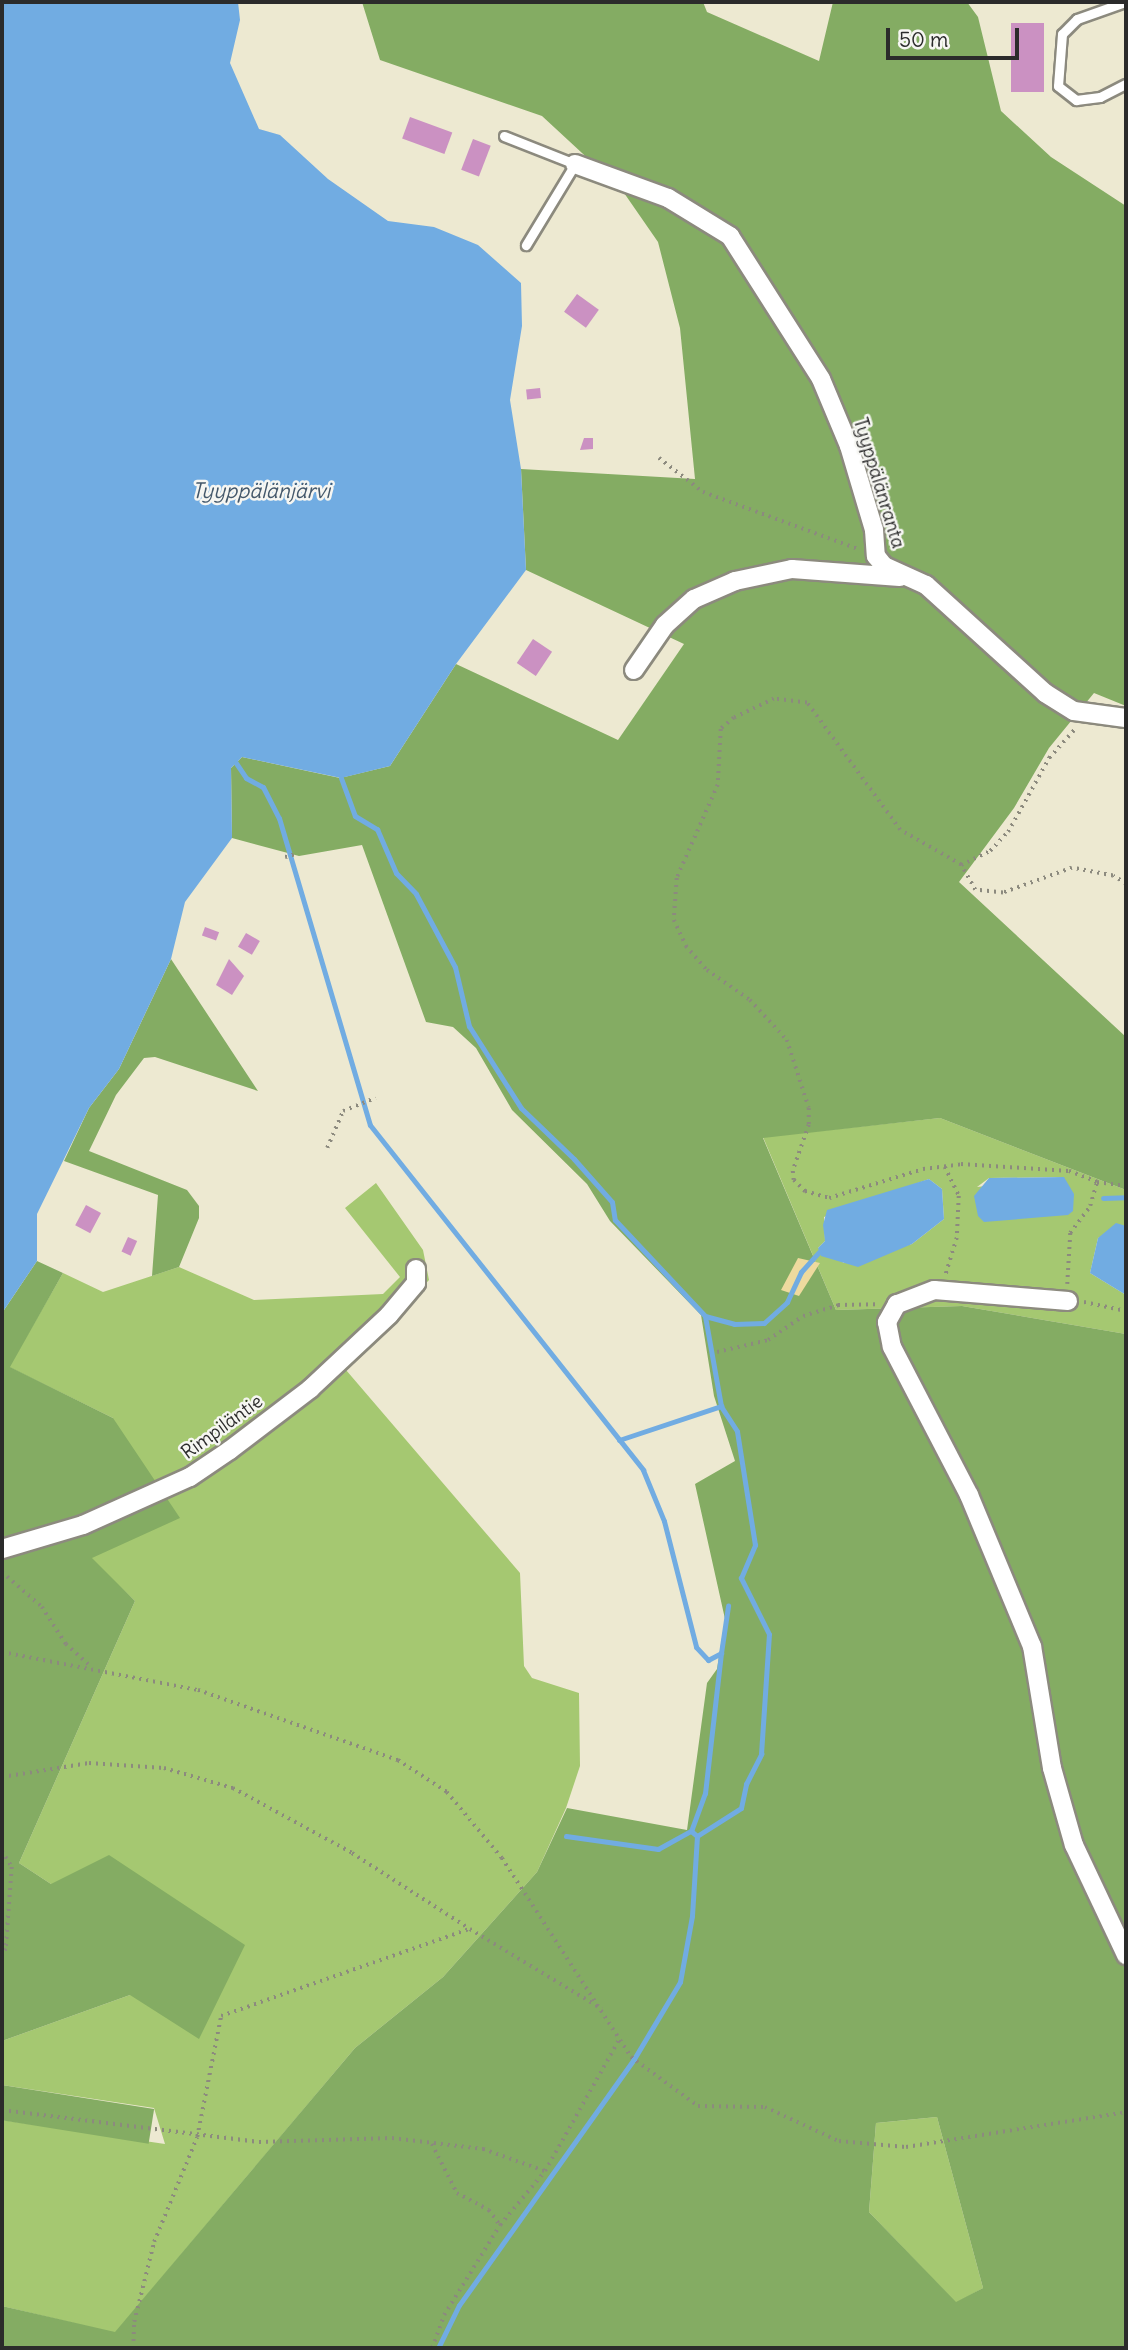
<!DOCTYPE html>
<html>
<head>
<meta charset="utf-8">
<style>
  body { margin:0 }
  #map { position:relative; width:1128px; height:2350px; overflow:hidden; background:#ede9d1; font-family:Delius,sans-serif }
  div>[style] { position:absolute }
  .green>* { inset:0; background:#a5c871 }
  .forest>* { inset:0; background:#84ac63; transform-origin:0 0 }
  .sand>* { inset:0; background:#eeda9e }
  .water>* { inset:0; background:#71ace2 }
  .stream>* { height:5px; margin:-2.5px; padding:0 2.5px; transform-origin:2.5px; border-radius:2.5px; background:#71ace2 }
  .building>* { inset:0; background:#cb91c2; transform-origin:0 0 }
  .path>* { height:3.5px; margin-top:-1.75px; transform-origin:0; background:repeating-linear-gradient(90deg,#8c8a7e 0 2px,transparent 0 7px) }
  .roads { filter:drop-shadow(2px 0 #8c8a7e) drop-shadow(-2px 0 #8c8a7e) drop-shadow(0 2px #8c8a7e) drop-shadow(0 -2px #8c8a7e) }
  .lane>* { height:9px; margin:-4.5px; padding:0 4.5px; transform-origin:4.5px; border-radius:4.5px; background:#fff }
  .street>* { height:18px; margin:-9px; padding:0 9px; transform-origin:9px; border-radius:9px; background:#fff }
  span { translate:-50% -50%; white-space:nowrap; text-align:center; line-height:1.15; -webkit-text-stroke:5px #f6f6f2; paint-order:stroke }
  .street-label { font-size:19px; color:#2b2b2b }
  .water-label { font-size:21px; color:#44586b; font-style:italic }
  .frame { position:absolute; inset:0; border:4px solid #2b2b2b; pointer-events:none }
  .scale { position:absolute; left:886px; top:28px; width:133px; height:32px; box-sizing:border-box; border:4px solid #2b2b2b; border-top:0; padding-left:9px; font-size:21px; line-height:24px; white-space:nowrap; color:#2b2b2b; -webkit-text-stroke:5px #f6f6f2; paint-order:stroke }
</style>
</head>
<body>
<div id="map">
  <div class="green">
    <i style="clip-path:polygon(evenodd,940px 1118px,1126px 1190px,1126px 1226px,1098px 1238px,1090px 1273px,1126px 1295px,1126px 1334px,962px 1306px,836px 1310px,763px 1137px,940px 1118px,1064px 1177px,977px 1187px,989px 1178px,1064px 1177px,940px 1118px,929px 1179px,942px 1189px,944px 1219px,912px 1244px,844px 1263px,818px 1248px,825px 1241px,824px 1217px,929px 1179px)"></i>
    <i style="clip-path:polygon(376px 1183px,423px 1250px,429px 1280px,346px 1370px,520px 1573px,524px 1666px,532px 1678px,579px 1693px,580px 1766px,566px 1808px,537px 1872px,443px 1977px,355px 2048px,115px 2333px,2px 2306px,2px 2120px,165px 2144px,154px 2108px,2px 2085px,2px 2041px,130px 1995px,51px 1884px,19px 1863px,135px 1601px,91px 1559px,113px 1418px,9px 1367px,63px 1273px,103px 1292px,179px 1267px,254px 1300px,383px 1294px,400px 1277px,345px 1208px)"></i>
    <i style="clip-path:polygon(937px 2117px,983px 2288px,956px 2303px,869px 2212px,876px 2123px)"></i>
  </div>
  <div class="forest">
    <i style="clip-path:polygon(evenodd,362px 2px,703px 2px,707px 12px,819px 61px,833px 2px,967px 2px,978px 17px,1001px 111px,1051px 157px,1126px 206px,1126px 706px,1094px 693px,1049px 748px,1014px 808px,959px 882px,1126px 1037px,1126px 1190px,940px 1118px,763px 1138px,836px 1310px,962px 1306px,1126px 1334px,1126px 2348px,2px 2348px,2px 2306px,115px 2332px,355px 2048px,443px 1977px,537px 1872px,567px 1808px,687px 1830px,707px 1683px,717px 1669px,725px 1619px,695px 1484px,735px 1461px,714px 1396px,701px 1315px,610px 1221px,587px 1184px,512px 1110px,476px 1048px,453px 1027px,426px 1022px,362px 845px,299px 856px,232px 838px,231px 768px,242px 757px,340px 778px,390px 766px,456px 664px,618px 740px,684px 644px,526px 570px,521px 469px,695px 479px,680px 328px,658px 242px,622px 190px,542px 116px,380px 60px,362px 2px,937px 2117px,983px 2288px,956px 2302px,869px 2212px,876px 2123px,937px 2117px)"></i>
    <i style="clip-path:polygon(171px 959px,258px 1091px,155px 1057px,144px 1058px,116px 1095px,89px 1151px,187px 1190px,199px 1206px,199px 1218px,179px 1267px,152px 1276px,158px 1195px,64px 1161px,89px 1108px,119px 1069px)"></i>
    <i style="clip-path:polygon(37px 1261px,63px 1273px,10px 1367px,113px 1418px,180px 1518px,92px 1558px,135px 1601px,19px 1863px,51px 1884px,109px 1855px,245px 1945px,199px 2039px,130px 1995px,2px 2041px,2px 1313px)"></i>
    <i style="left:2px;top:2085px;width:154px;height:35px;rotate:9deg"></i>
  </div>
  <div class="sand">
    <i style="clip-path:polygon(798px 1258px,820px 1263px,799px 1296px,781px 1290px)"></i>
  </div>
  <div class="water">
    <i style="clip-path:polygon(2px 2px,238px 2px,240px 20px,230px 63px,259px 129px,280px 135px,328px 179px,388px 221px,434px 227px,478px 245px,521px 283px,522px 326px,510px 400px,521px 469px,526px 570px,456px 664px,390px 766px,341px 778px,242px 757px,231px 768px,232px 838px,185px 902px,171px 959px,119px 1069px,89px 1108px,37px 1214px,37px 1261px,2px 1313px)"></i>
    <i style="clip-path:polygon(1064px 1177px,1074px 1194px,1073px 1211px,1068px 1215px,984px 1222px,978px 1216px,974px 1196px,989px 1178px)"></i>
    <i style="clip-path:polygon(929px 1179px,942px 1189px,944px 1219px,912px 1244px,858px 1267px,821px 1256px,818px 1248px,825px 1241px,823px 1225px,827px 1210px)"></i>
    <i style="clip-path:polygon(1116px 1223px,1126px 1226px,1126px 1295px,1090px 1273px,1098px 1238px)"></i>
  </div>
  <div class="stream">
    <i style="left:236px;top:763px;width:18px;rotate:56deg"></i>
    <i style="left:246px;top:778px;width:19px;rotate:28deg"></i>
    <i style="left:263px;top:787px;width:35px;rotate:63deg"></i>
    <i style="left:279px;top:818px;width:320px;rotate:73.5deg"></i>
    <i style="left:370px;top:1125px;width:440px;rotate:51.6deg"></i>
    <i style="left:643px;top:1470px;width:55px;rotate:67.6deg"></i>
    <i style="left:664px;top:1521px;width:130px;rotate:75.7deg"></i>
    <i style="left:696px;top:1647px;width:18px;rotate:47deg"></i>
    <i style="left:708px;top:1660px;width:15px;rotate:-28deg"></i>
    <i style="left:721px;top:1653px;width:141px;rotate:96.5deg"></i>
    <i style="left:705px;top:1793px;width:40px;rotate:110.2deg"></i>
    <i style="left:691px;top:1831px;width:8px;rotate:40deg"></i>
    <i style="left:697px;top:1836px;width:80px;rotate:93.6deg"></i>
    <i style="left:692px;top:1916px;width:67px;rotate:100.3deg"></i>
    <i style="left:680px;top:1982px;width:90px;rotate:120.9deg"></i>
    <i style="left:634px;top:2059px;width:302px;rotate:125.4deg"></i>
    <i style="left:459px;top:2305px;width:48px;rotate:116deg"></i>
    <i style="left:341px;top:778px;width:40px;rotate:69.8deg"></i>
    <i style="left:355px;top:816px;width:26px;rotate:31deg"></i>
    <i style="left:377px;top:829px;width:48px;rotate:66.6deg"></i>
    <i style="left:396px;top:873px;width:29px;rotate:46deg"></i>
    <i style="left:416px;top:894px;width:83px;rotate:61.9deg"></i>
    <i style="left:455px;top:967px;width:61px;rotate:76.7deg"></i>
    <i style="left:469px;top:1026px;width:97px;rotate:57.6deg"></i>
    <i style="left:521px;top:1108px;width:74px;rotate:43.9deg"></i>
    <i style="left:574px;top:1159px;width:57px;rotate:48.5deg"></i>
    <i style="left:612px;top:1202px;width:18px;rotate:81deg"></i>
    <i style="left:615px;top:1220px;width:132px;rotate:46.8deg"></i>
    <i style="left:705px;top:1316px;width:30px;rotate:15deg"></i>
    <i style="left:734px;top:1324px;width:30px;rotate:-2deg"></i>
    <i style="left:764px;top:1323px;width:31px;rotate:-42deg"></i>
    <i style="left:787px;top:1302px;width:33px;rotate:-65deg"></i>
    <i style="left:801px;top:1272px;width:27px;rotate:-48deg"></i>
    <i style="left:1103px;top:1198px;width:23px;rotate:-2deg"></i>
    <i style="left:619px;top:1440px;width:108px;rotate:-18.4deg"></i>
    <i style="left:721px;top:1406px;width:91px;rotate:-100.1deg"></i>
    <i style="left:721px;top:1653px;width:48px;rotate:-81.5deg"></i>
    <i style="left:566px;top:1836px;width:93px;rotate:8deg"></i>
    <i style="left:658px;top:1849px;width:38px;rotate:-29deg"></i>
    <i style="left:697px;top:1836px;width:52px;rotate:-32.5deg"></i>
    <i style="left:741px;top:1808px;width:25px;rotate:-78deg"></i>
    <i style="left:746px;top:1784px;width:34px;rotate:-63deg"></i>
    <i style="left:761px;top:1754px;width:120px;rotate:-86.2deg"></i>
    <i style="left:769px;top:1634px;width:63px;rotate:-116.6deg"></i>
    <i style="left:741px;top:1578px;width:36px;rotate:-67deg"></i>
    <i style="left:755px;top:1545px;width:115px;rotate:-99deg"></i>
    <i style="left:737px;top:1431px;width:30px;rotate:-123deg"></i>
  </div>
  <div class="building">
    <i style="left:1011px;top:23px;width:33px;height:69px"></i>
    <i style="left:410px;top:117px;width:45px;height:23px;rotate:20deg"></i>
    <i style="left:473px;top:139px;width:19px;height:33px;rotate:21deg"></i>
    <i style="left:577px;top:294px;width:27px;height:22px;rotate:36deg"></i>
    <i style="left:540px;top:388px;width:10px;height:14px;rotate:84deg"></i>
    <i style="clip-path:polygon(584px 438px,593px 438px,593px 449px,580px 450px)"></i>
    <i style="left:533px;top:639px;width:23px;height:29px;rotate:34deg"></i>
    <i style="left:205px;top:927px;width:15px;height:9px;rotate:20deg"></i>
    <i style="left:246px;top:933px;width:16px;height:16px;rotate:30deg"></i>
    <i style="clip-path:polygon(229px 959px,244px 976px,232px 995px,216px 985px)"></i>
    <i style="left:86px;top:1205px;width:17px;height:23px;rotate:28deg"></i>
    <i style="left:128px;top:1237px;width:10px;height:16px;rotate:24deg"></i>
  </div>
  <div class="path">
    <i style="left:659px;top:458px;width:56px;rotate:37.7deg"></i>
    <i style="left:703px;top:492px;width:165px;rotate:20.2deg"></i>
    <i style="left:285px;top:857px;width:11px;rotate:-15deg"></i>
    <i style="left:961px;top:865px;width:32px;rotate:-26deg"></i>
    <i style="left:990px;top:851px;width:26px;rotate:-47deg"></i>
    <i style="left:1008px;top:832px;width:85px;rotate:-61deg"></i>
    <i style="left:1049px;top:758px;width:40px;rotate:-48deg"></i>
    <i style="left:1126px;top:884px;width:15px;rotate:-148deg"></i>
    <i style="left:1113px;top:876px;width:42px;rotate:-169deg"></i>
    <i style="left:1072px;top:868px;width:73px;rotate:160.1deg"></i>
    <i style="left:1003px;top:893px;width:28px;rotate:-174deg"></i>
    <i style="left:975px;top:890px;width:29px;rotate:-119deg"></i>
    <i style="left:961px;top:865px;width:70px;rotate:-150.2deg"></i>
    <i style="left:900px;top:830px;width:157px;rotate:-126.2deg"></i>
    <i style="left:807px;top:703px;width:33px;rotate:-173deg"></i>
    <i style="left:774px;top:699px;width:44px;rotate:154.6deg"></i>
    <i style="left:734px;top:718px;width:17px;rotate:140deg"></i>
    <i style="left:721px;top:729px;width:56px;rotate:93.1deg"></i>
    <i style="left:718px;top:785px;width:102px;rotate:113.8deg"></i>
    <i style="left:677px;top:878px;width:42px;rotate:94.1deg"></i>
    <i style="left:674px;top:920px;width:29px;rotate:65deg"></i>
    <i style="left:686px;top:946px;width:32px;rotate:49deg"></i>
    <i style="left:707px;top:970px;width:52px;rotate:34.9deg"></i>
    <i style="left:750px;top:1000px;width:54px;rotate:47.2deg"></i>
    <i style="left:787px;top:1040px;width:71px;rotate:72.1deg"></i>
    <i style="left:809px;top:1108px;width:17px;rotate:90deg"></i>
    <i style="left:809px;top:1125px;width:49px;rotate:109.2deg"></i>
    <i style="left:793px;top:1171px;width:9px;rotate:84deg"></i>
    <i style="left:794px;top:1180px;width:16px;rotate:45deg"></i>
    <i style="left:805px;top:1191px;width:25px;rotate:16deg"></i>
    <i style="left:829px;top:1198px;width:98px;rotate:-17.1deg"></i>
    <i style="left:923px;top:1169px;width:38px;rotate:-7deg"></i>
    <i style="left:961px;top:1164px;width:108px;rotate:3.7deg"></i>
    <i style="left:1069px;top:1171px;width:30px;rotate:21deg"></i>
    <i style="left:1097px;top:1182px;width:29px;rotate:8deg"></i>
    <i style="left:327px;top:1148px;width:40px;rotate:-66.6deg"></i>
    <i style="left:343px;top:1111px;width:35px;rotate:-22deg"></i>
    <i style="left:945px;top:1167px;width:32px;rotate:64deg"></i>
    <i style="left:959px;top:1196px;width:42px;rotate:92.7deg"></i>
    <i style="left:957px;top:1238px;width:39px;rotate:107deg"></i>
    <i style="left:1067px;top:1284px;width:51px;rotate:-86.6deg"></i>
    <i style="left:1070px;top:1233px;width:34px;rotate:-53deg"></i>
    <i style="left:1090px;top:1206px;width:25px;rotate:-74deg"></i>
    <i style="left:1084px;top:1302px;width:43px;rotate:12.1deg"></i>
    <i style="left:717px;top:1352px;width:52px;rotate:-13.2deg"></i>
    <i style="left:768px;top:1340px;width:42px;rotate:-34.4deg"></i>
    <i style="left:803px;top:1316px;width:37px;rotate:-17deg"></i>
    <i style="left:838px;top:1305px;width:39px;rotate:-1deg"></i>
    <i style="left:2px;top:1572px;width:53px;rotate:41.2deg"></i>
    <i style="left:42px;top:1607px;width:44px;rotate:57deg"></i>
    <i style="left:66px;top:1644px;width:30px;rotate:42deg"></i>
    <i style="left:2px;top:1652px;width:200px;rotate:11deg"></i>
    <i style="left:198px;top:1690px;width:212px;rotate:19.3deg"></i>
    <i style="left:398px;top:1760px;width:59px;rotate:33.1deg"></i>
    <i style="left:447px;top:1792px;width:86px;rotate:50.2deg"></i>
    <i style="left:502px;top:1858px;width:237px;rotate:57deg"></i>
    <i style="left:631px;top:2057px;width:83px;rotate:36.2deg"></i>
    <i style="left:698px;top:2106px;width:67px;rotate:0.9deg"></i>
    <i style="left:765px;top:2107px;width:81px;rotate:24.7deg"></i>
    <i style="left:839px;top:2141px;width:67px;rotate:5.1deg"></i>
    <i style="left:906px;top:2147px;width:223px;rotate:-9deg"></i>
    <i style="left:2px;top:1777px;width:88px;rotate:-9.1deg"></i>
    <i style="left:89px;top:1763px;width:75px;rotate:3.8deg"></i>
    <i style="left:164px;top:1768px;width:72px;rotate:16.2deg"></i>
    <i style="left:233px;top:1788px;width:136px;rotate:28.6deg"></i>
    <i style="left:352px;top:1853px;width:140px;rotate:32.8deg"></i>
    <i style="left:2px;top:1851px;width:19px;rotate:58deg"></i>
    <i style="left:12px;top:1867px;width:82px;rotate:94.2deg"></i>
    <i style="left:6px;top:1949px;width:7px;rotate:124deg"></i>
    <i style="left:2px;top:2110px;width:259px;rotate:7.1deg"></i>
    <i style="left:259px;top:2142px;width:133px;rotate:-1.7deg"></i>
    <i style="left:392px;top:2138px;width:92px;rotate:6.9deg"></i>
    <i style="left:483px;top:2149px;width:66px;rotate:19.5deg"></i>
    <i style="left:432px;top:2144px;width:55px;rotate:63deg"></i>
    <i style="left:457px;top:2193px;width:36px;rotate:28deg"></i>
    <i style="left:489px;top:2210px;width:19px;rotate:54deg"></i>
    <i style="left:133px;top:2348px;width:26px;rotate:-88deg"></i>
    <i style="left:134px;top:2322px;width:82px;rotate:-76deg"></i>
    <i style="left:154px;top:2242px;width:113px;rotate:-67.7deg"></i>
    <i style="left:197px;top:2137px;width:123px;rotate:-78.8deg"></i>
    <i style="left:221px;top:2016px;width:264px;rotate:-19.3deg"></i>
    <i style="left:470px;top:1929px;width:154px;rotate:31.2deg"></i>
    <i style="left:432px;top:2348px;width:35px;rotate:-70deg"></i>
    <i style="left:444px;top:2315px;width:106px;rotate:-58.1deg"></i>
    <i style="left:500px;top:2225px;width:70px;rotate:-50.2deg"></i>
    <i style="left:545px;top:2171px;width:153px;rotate:-60.6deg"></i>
  </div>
  <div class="roads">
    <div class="lane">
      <i style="left:1125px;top:2px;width:51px;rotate:160.5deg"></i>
      <i style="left:1077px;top:19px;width:21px;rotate:135deg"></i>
      <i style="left:1062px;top:34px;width:52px;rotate:94.4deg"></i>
      <i style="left:1058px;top:86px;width:23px;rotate:38deg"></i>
      <i style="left:1076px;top:100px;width:24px;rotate:-7deg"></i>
      <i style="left:1100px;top:97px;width:29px;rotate:-27deg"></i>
      <i style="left:504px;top:136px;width:76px;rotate:21.5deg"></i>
      <i style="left:575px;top:164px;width:95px;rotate:121.2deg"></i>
    </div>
    <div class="street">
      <i style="left:575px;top:164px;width:99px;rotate:20.1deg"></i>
      <i style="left:668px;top:198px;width:73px;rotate:31.5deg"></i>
      <i style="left:730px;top:236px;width:169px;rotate:57.5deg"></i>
      <i style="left:821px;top:379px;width:73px;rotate:67.3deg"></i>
      <i style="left:849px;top:446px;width:88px;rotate:73.4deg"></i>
      <i style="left:874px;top:530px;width:26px;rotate:86deg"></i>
      <i style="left:876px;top:556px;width:13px;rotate:51deg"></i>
      <i style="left:884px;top:566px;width:46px;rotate:24.3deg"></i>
      <i style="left:926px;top:585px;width:161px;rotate:42.2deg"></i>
      <i style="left:1045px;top:693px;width:34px;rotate:32deg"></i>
      <i style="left:1074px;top:711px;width:52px;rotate:7.7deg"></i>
      <i style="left:634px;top:670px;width:55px;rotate:-55.4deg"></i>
      <i style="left:665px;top:625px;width:39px;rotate:-42deg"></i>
      <i style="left:694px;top:599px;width:45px;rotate:-23.7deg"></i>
      <i style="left:735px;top:581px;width:58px;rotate:-11.9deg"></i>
      <i style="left:792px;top:569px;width:108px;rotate:4.2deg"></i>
      <i style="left:1068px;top:1301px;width:134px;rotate:-175.3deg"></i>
      <i style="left:934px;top:1290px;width:40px;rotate:159deg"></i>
      <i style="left:897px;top:1304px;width:21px;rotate:119deg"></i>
      <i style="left:887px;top:1322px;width:25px;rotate:79deg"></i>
      <i style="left:892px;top:1347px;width:167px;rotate:62.5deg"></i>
      <i style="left:969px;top:1495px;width:164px;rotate:67.4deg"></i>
      <i style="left:1032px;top:1646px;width:124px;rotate:80.7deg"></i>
      <i style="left:1052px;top:1768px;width:80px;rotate:74.1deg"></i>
      <i style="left:1074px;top:1845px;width:122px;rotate:64.7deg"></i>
      <i style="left:2px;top:1549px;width:84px;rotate:-16.5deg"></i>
      <i style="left:83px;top:1525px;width:117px;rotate:-24.2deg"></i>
      <i style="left:190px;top:1477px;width:48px;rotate:-34deg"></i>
      <i style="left:230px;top:1450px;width:101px;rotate:-37.3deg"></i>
      <i style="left:310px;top:1389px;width:108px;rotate:-43.1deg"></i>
      <i style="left:389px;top:1315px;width:42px;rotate:-49.8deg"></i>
      <i style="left:416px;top:1283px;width:14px;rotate:-90deg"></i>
    </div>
  </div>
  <div class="street-label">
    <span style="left:879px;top:483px;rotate:73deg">Tyyppälänranta</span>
    <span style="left:222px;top:1427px;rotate:-36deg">Rimpiläntie</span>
  </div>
  <div class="water-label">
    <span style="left:261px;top:491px">Tyyppälänjärvi</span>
  </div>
  <div class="frame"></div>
  <div class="scale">50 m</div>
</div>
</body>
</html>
